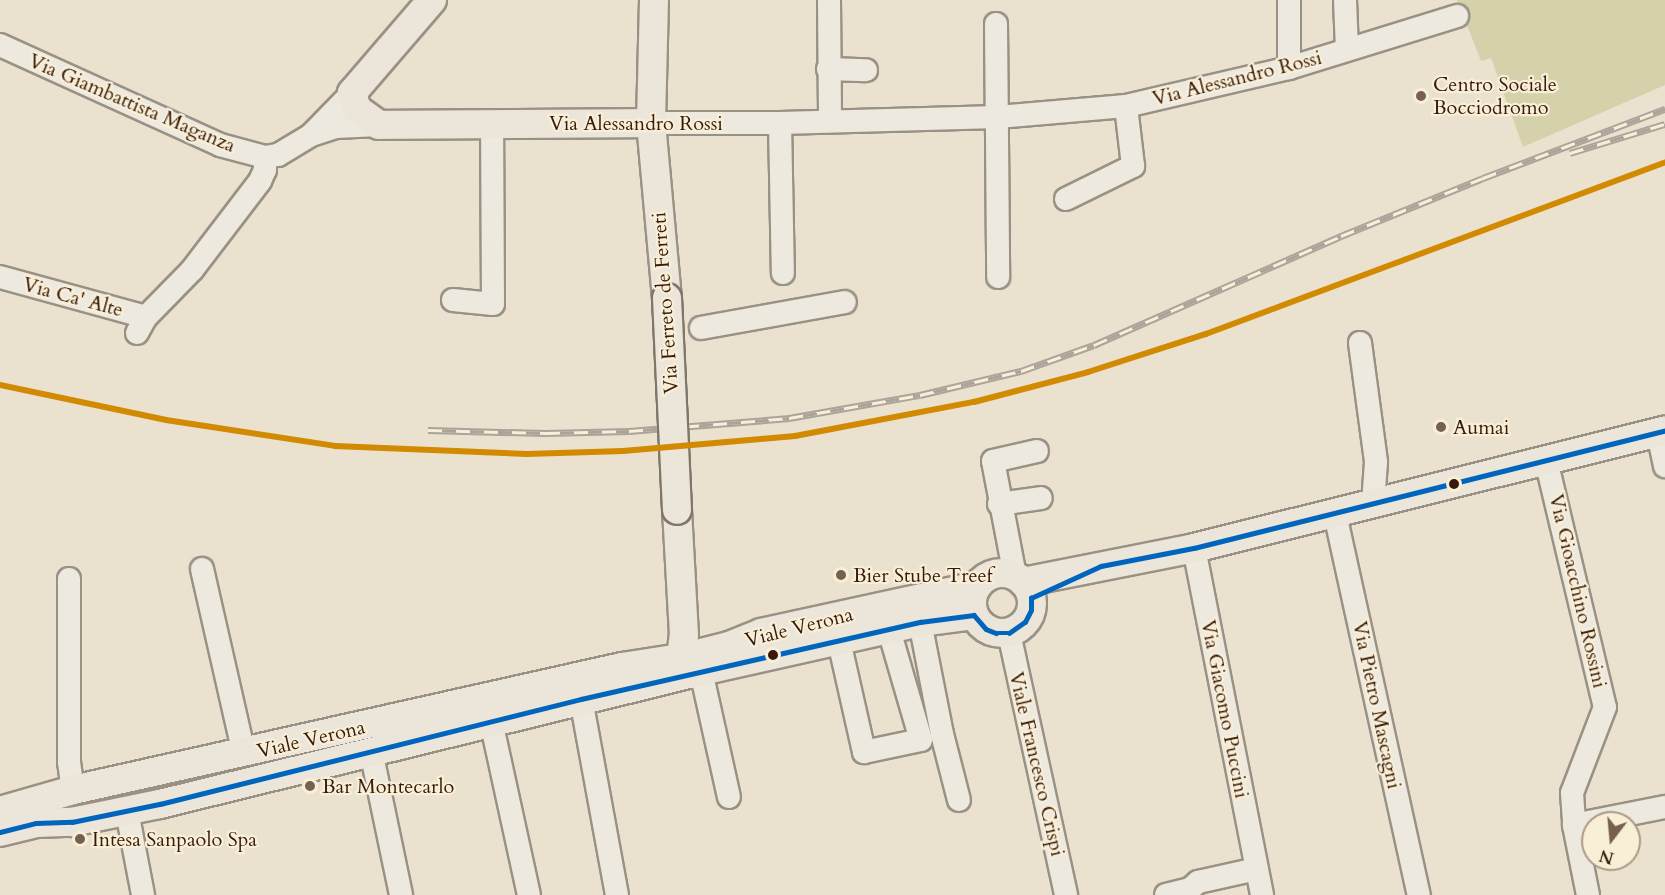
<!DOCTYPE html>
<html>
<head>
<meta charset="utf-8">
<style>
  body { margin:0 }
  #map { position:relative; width:1665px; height:895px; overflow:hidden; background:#eae2ce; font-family:Cardo,serif }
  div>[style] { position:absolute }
  .green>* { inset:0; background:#d5d1ab }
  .roads { filter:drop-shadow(2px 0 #9a9185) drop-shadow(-2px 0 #9a9185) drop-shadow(0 2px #9a9185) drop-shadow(0 -2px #9a9185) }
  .minor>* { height:22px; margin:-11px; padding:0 11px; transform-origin:11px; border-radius:11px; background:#ede9df }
  .major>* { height:28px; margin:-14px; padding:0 14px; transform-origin:14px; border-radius:14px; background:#ebe5da }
  .major>.ring { margin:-14px; padding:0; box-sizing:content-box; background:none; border:28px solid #ebe5da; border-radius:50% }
  .rail>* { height:7px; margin-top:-3.5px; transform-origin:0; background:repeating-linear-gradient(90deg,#f9efd7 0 14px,#aaa49b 0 28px); box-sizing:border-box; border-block:2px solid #aaa49b }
  .bridges { filter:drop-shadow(2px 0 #80776b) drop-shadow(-2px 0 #80776b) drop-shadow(0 2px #80776b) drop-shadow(0 -2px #80776b) }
  .major-bridge>* { height:28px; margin:-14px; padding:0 14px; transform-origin:14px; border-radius:14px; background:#ebe5da }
  .bus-1>* { height:4.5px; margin:-2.25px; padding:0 2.25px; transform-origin:2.25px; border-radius:2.25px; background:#0065bd }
  .rail-1>* { height:6px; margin:-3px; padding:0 3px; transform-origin:3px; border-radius:3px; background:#d18a02 }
  .dots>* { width:16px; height:16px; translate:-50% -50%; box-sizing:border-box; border:3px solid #f9efd7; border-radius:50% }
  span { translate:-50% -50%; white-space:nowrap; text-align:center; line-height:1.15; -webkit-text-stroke:4.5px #f9efd7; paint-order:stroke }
  .street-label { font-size:20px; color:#371a0c }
  .poi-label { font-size:20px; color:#371a0c }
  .left { translate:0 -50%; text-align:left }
  .north { position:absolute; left:1581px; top:811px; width:60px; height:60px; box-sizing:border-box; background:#f9efd7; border:2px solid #ab9a86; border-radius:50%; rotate:196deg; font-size:16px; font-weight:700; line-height:24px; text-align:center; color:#371a0c }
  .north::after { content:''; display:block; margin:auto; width:21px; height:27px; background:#766050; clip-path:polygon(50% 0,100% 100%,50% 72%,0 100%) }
</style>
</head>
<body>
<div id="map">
  <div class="green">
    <i style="clip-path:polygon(1457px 0,1665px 0,1665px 85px,1523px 147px,1491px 58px,1481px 61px)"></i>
  </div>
  <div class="roads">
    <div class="minor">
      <i style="left:829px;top:0;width:121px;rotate:89.5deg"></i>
      <i style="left:1345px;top:0;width:49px;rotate:87.7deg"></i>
      <i style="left:996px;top:24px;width:253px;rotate:89.5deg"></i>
      <i style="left:0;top:45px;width:242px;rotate:24.4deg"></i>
      <i style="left:220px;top:145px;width:47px;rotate:14.9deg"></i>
      <i style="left:265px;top:157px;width:13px;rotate:-9deg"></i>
      <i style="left:278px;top:155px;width:39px;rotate:-31deg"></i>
      <i style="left:311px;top:135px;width:26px;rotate:-18deg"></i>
      <i style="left:336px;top:127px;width:43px;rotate:-2.7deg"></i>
      <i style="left:1289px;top:68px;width:68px;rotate:-90deg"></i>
      <i style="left:828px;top:69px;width:38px;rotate:2deg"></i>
      <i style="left:651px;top:123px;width:129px"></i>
      <i style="left:780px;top:123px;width:218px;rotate:-1.6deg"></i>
      <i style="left:998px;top:117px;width:128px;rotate:-4.9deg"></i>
      <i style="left:1126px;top:106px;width:167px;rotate:-13.1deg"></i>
      <i style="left:1289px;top:68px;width:176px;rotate:-17.2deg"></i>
      <i style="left:780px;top:123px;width:150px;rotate:88.9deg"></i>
      <i style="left:312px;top:134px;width:57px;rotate:-45.7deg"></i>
      <i style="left:1066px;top:199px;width:75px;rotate:-26.2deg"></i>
      <i style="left:1133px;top:166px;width:60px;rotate:-96.7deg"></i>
      <i style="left:0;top:277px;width:151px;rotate:15.3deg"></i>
      <i style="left:453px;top:300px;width:40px;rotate:5.7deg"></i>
      <i style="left:493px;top:304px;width:179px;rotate:-90.3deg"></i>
      <i style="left:701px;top:328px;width:146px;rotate:-10.2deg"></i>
      <i style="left:137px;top:333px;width:18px;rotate:-61deg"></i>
      <i style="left:146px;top:317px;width:66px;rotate:-45.6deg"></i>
      <i style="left:192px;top:270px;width:112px;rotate:-52.6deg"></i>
      <i style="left:260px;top:181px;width:12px;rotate:-66deg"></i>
      <i style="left:265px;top:170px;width:13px;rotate:-90deg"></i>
      <i style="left:1360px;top:343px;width:120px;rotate:82.3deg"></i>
      <i style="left:1376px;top:462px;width:42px;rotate:94.1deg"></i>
      <i style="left:1658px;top:433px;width:34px;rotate:78deg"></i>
      <i style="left:1546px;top:460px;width:254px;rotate:76.6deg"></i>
      <i style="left:1605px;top:707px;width:92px;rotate:111deg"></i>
      <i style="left:1572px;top:793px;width:32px;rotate:86deg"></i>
      <i style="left:1574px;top:825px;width:71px;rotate:78.7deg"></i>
      <i style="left:999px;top:504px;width:42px;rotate:-8.1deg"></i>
      <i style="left:1335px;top:514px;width:390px;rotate:77.6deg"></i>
      <i style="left:1194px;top:548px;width:354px;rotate:78.9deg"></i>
      <i style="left:202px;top:569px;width:190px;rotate:77.2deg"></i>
      <i style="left:1015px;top:576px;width:117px;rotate:-100.8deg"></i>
      <i style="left:993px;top:461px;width:45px;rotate:-12.8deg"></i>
      <i style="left:69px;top:579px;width:183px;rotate:90deg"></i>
      <i style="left:69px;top:762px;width:28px;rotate:82deg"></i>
      <i style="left:920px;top:622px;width:114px;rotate:78.9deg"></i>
      <i style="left:942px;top:734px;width:68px;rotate:75.6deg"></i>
      <i style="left:1009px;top:633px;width:268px;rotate:77.7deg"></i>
      <i style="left:839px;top:641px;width:114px;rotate:77.3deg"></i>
      <i style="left:864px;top:752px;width:58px;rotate:-11.9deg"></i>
      <i style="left:921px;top:740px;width:115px;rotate:-106.2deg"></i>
      <i style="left:701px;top:671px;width:129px;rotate:77.5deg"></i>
      <i style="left:581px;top:699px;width:199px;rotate:79.6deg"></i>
      <i style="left:491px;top:721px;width:178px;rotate:77.7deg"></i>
      <i style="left:371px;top:751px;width:147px;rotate:78.2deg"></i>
      <i style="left:129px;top:822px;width:74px;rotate:79.1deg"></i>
      <i style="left:1574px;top:825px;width:93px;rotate:-11.2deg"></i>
      <i style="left:1166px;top:895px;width:25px;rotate:-14deg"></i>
      <i style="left:1190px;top:889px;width:11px;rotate:-41deg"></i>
      <i style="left:1198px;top:882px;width:60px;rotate:-12.4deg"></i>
    </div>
    <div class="major">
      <i style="left:432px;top:0;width:123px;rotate:130.7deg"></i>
      <i style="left:352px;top:93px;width:17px;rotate:73deg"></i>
      <i style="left:357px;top:109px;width:27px;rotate:36deg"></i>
      <i style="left:379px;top:125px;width:272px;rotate:-0.4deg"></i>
      <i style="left:654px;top:0;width:123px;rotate:91.4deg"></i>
      <i style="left:651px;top:123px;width:176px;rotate:84.8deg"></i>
      <i class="ring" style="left:972px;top:573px;width:32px;height:32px"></i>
      <i style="left:1023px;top:582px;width:174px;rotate:-11.2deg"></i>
      <i style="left:1194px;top:548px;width:485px;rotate:-14deg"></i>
      <i style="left:673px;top:671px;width:9px;rotate:-36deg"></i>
      <i style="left:680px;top:666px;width:31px;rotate:-83deg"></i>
      <i style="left:684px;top:635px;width:125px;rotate:-93.2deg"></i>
      <i style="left:0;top:811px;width:76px;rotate:-16deg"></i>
      <i style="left:73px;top:790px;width:563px;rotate:-12.63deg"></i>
      <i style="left:622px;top:667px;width:60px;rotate:-8.7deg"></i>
      <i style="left:681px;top:658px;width:49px;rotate:-14deg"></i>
      <i style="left:729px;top:646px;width:35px;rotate:-22deg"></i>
      <i style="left:761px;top:633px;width:221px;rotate:-12.3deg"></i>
      <i style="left:0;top:832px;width:37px;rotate:-14deg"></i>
      <i style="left:36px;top:823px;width:36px;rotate:-2deg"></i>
      <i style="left:72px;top:822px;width:90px;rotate:-11.6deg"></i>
      <i style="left:160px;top:804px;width:557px;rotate:-13.81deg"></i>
      <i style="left:701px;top:671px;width:224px;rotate:-12.6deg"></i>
      <i style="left:920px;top:622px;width:54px;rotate:-7.4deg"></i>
    </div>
  </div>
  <div class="rail">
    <i style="left:1570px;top:153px;width:99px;rotate:-17deg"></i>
    <i style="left:428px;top:430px;width:118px;rotate:1.5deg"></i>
    <i style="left:546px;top:433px;width:83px;rotate:-1.4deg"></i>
    <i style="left:629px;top:431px;width:161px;rotate:-4.6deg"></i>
    <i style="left:789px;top:418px;width:133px;rotate:-10deg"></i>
    <i style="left:920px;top:395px;width:104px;rotate:-13.4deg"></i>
    <i style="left:1021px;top:371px;width:77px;rotate:-19.6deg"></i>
    <i style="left:1094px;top:345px;width:270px;rotate:-23.8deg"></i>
    <i style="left:1341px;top:236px;width:153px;rotate:-22.2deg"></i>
    <i style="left:1483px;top:178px;width:195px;rotate:-20.8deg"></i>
  </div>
  <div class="bridges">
    <div class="major-bridge">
      <i style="left:667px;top:298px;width:212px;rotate:87.3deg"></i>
    </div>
  </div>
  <div class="bus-1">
    <i style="left:0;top:832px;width:37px;rotate:-14deg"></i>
    <i style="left:36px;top:823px;width:36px;rotate:-2deg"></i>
    <i style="left:72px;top:822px;width:90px;rotate:-11.6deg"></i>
    <i style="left:160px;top:804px;width:434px;rotate:-14deg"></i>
    <i style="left:581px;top:699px;width:348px;rotate:-12.8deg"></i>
    <i style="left:920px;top:622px;width:54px;rotate:-7.4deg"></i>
    <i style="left:974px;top:615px;width:18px;rotate:49deg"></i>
    <i style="left:986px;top:629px;width:11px;rotate:22deg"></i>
    <i style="left:996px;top:633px;width:13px"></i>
    <i style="left:1009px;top:633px;width:19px;rotate:-35deg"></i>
    <i style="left:1025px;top:622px;width:13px;rotate:-63deg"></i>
    <i style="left:1031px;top:610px;width:12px;rotate:-90deg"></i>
    <i style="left:1031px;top:598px;width:77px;rotate:-24.6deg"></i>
    <i style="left:1101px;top:566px;width:95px;rotate:-11deg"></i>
    <i style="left:1194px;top:548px;width:485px;rotate:-14deg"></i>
  </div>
  <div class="rail-1">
    <i style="left:0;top:385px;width:170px;rotate:11.9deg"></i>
    <i style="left:166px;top:420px;width:171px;rotate:8.7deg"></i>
    <i style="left:335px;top:446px;width:192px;rotate:2.4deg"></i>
    <i style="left:527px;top:454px;width:96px;rotate:-1.8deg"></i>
    <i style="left:623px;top:451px;width:173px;rotate:-5deg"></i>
    <i style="left:795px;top:436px;width:182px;rotate:-10.8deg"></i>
    <i style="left:974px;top:402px;width:118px;rotate:-14.7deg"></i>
    <i style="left:1088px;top:372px;width:124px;rotate:-17.9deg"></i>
    <i style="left:1206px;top:334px;width:490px;rotate:-20.5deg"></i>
  </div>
  <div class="dots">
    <i style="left:1421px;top:96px;background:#766050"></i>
    <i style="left:1441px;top:427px;background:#766050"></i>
    <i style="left:1454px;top:484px;background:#371a0c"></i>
    <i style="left:841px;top:575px;background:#766050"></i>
    <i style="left:773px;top:655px;background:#371a0c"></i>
    <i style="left:310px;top:786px;background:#766050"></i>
    <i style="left:80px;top:839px;background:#766050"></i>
  </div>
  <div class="street-label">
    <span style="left:1237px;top:78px;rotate:-14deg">Via Alessandro Rossi</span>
    <span style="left:132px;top:103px;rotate:23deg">Via Giambattista Maganza</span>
    <span style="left:636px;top:123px">Via Alessandro Rossi</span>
    <span style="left:73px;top:297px;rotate:15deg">Via Ca' Alte</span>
    <span style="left:665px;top:303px;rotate:-94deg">Via Ferreto de Ferreti</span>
    <span style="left:1578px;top:591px;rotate:77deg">Via Gioacchino Rossini</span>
    <span style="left:799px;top:627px;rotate:-14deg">Viale Verona</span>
    <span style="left:1377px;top:705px;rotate:78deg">Via Pietro Mascagni</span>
    <span style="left:1225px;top:709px;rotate:79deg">Via Giacomo Puccini</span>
    <span style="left:311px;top:739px;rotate:-13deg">Viale Verona</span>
    <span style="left:1037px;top:764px;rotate:77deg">Viale Francesco Crispi</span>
  </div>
  <div class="poi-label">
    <span class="left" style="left:1433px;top:96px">Centro Sociale<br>Bocciodromo</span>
    <span class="left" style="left:1453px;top:427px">Aumai</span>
    <span class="left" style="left:853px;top:575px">Bier Stube Treef</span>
    <span class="left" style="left:322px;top:786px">Bar Montecarlo</span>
    <span class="left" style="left:92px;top:839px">Intesa Sanpaolo Spa</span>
  </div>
  <div class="north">N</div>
</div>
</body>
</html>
